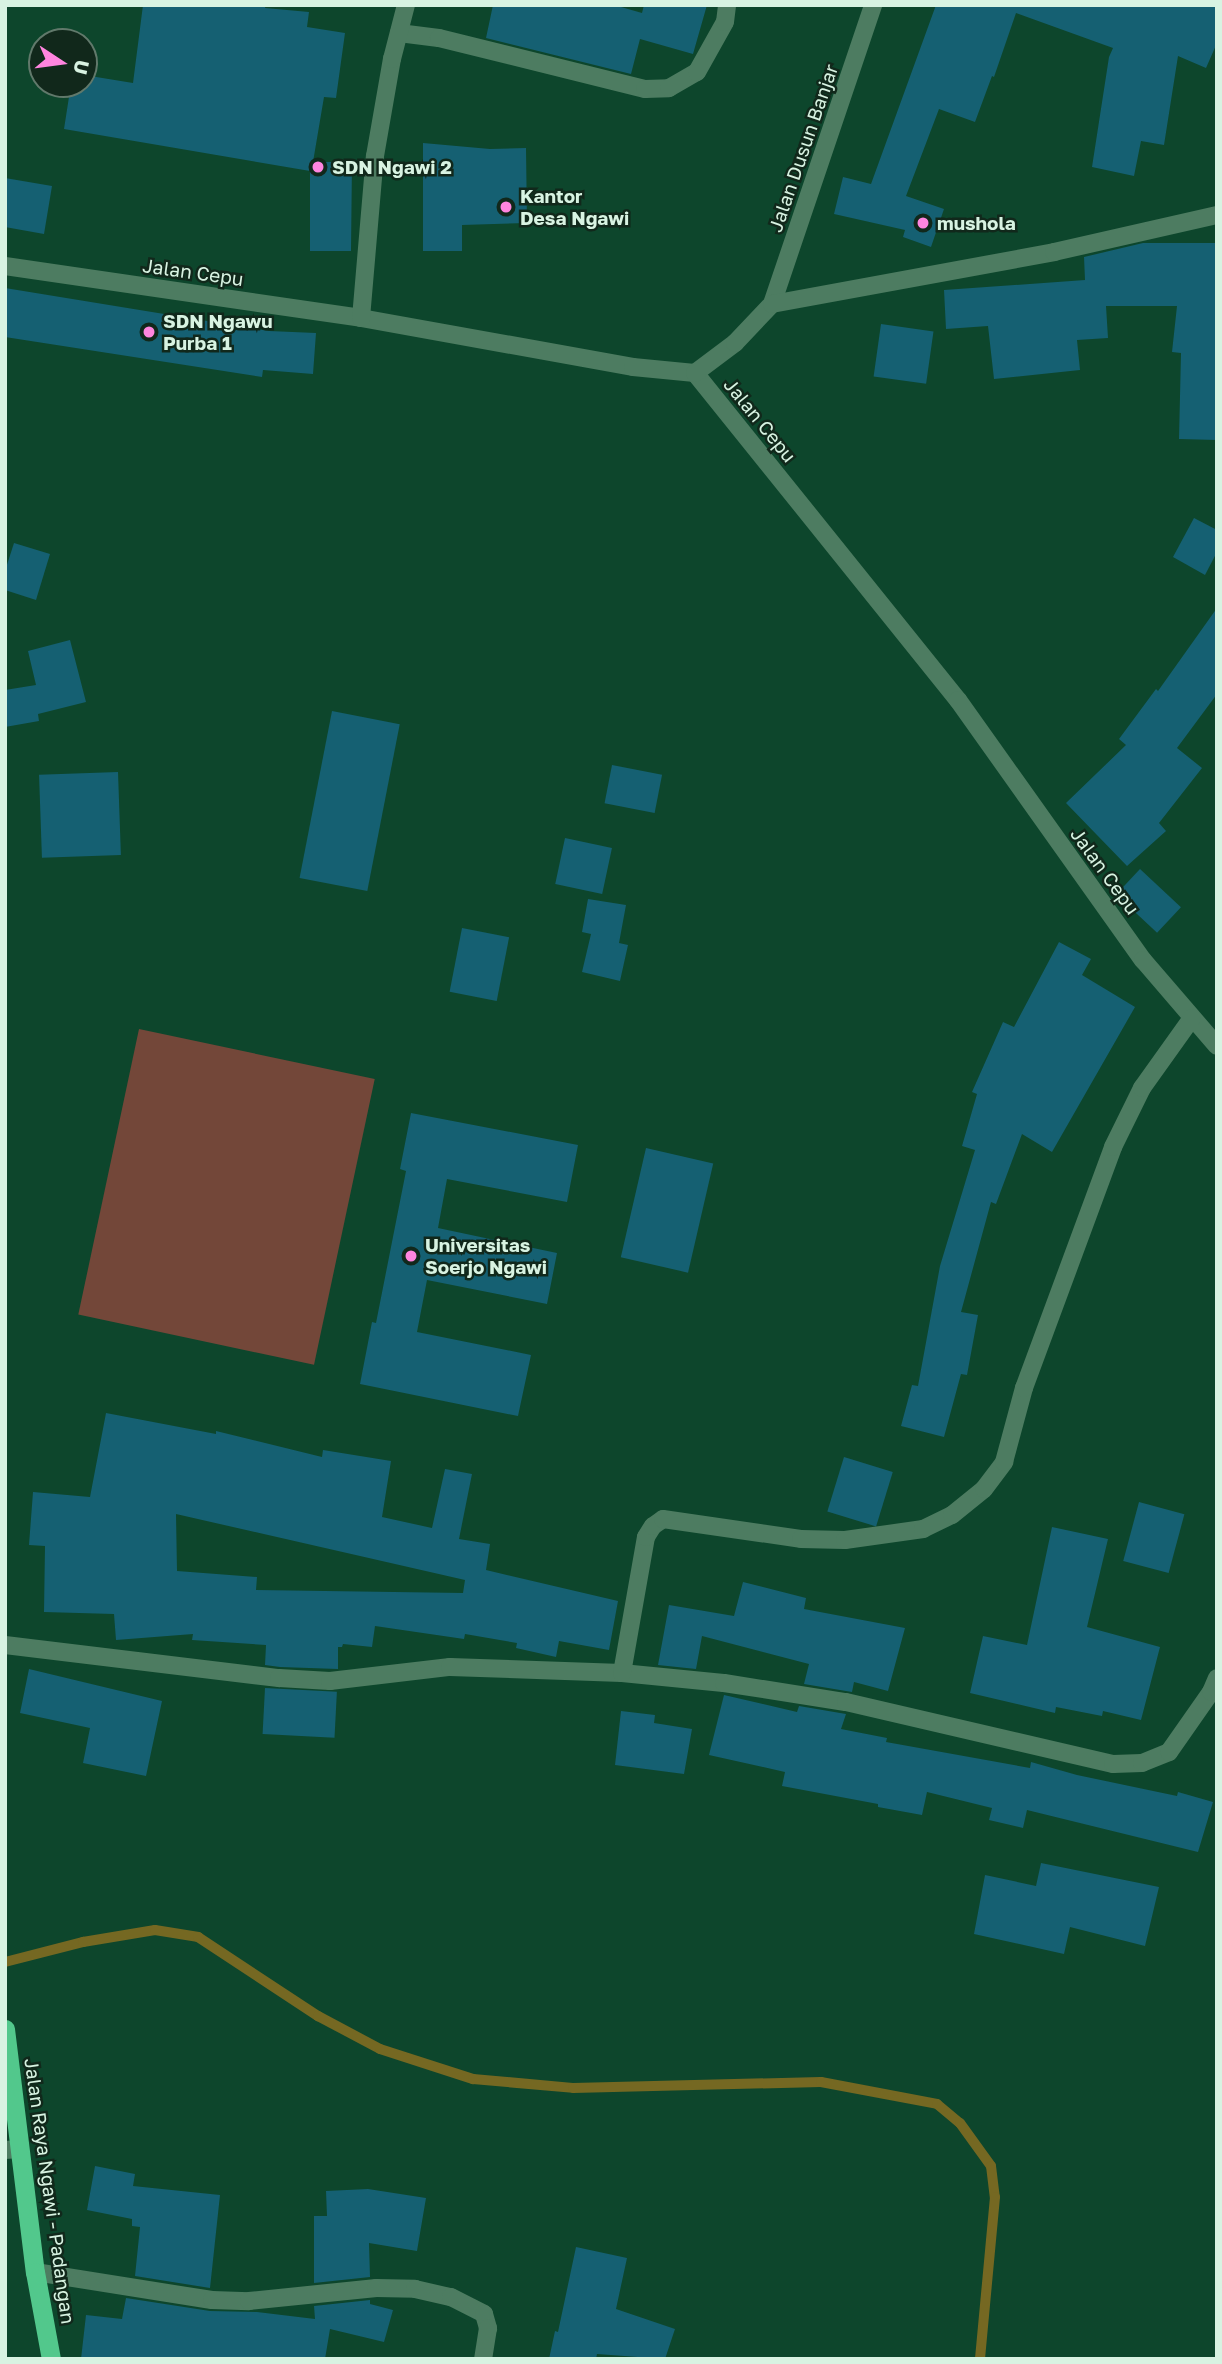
<!DOCTYPE html>
<html>
<head>
<meta charset="utf-8">
<style>
  body { margin:0 }
  #map { position:relative; width:1222px; height:2364px; overflow:hidden; background:#0d462c; font-family:"Golos Text",sans-serif }
  div>[style] { position:absolute }
  .green>* { inset:0; background:#734739; transform-origin:0 0 }
  .stream>* { height:10px; margin:-5px; padding:0 5px; transform-origin:5px; border-radius:5px; background:#756822 }
  .building>* { inset:0; background:#156072; transform-origin:0 0 }
  .minor>* { height:18px; margin:-9px; padding:0 9px; transform-origin:9px; border-radius:9px; background:#4d7c61 }
  .trunk>* { height:19px; margin:-9.5px; padding:0 9.5px; transform-origin:9.5px; border-radius:9.5px; background:#52c88c }
  .dots>* { width:19px; height:19px; translate:-50% -50%; box-sizing:border-box; border:4px solid #11281b; border-radius:50% }
  span { translate:-50% -50%; white-space:nowrap; text-align:center; line-height:1.15; -webkit-text-stroke:5px #11281b; paint-order:stroke }
  .street-label { font-size:19px; color:#d8f3e2 }
  .poi-label { font-size:19px; color:#d8f3e2; font-weight:700 }
  .left { translate:0 -50%; text-align:left }
  .frame { position:absolute; inset:0; border:7px solid #d8f3e2; pointer-events:none }
  .north { position:absolute; left:28px; top:28px; width:70px; height:70px; box-sizing:border-box; background:#11281b; border:2px solid #61796b; border-radius:50%; rotate:103deg; font-size:19px; font-weight:700; line-height:28px; text-align:center; color:#d8f3e2 }
  .north::after { content:''; display:block; margin:auto; width:24px; height:32px; background:#ff85df; clip-path:polygon(50% 0,100% 100%,50% 72%,0 100%) }
</style>
</head>
<body>
<div id="map">
  <div class="green">
    <i style="left:139px;top:1029px;width:241px;height:292px;rotate:12deg"></i>
  </div>
  <div class="stream">
    <i style="left:5px;top:1962px;width:81px;rotate:-14.4deg"></i>
    <i style="left:83px;top:1942px;width:73px;rotate:-9.5deg"></i>
    <i style="left:155px;top:1930px;width:44px;rotate:9.2deg"></i>
    <i style="left:198px;top:1937px;width:144px;rotate:33.4deg"></i>
    <i style="left:318px;top:2016px;width:70px;rotate:28deg"></i>
    <i style="left:380px;top:2049px;width:98px;rotate:17.9deg"></i>
    <i style="left:473px;top:2079px;width:100px;rotate:5.1deg"></i>
    <i style="left:573px;top:2088px;width:248px;rotate:-1.4deg"></i>
    <i style="left:821px;top:2082px;width:118px;rotate:10.7deg"></i>
    <i style="left:937px;top:2104px;width:30px;rotate:40deg"></i>
    <i style="left:960px;top:2123px;width:53px;rotate:54.2deg"></i>
    <i style="left:991px;top:2166px;width:31px;rotate:83deg"></i>
    <i style="left:995px;top:2197px;width:163px;rotate:95.3deg"></i>
  </div>
  <div class="building">
    <i style="clip-path:polygon(143px 5px,266px 5px,265px 8px,309px 12px,307px 27px,345px 33px,336px 98px,324px 97px,313px 162px,352px 162px,351px 251px,310px 251px,310px 171px,64px 129px,71px 84px,84px 84px,84px 75px,133px 83px)"></i>
    <i style="clip-path:polygon(493px 5px,614px 5px,642px 13px,644px 5px,707px 5px,693px 54px,640px 39px,631px 74px,486px 38px)"></i>
    <i style="clip-path:polygon(936px 5px,1217px 5px,1217px 43px,1206px 68px,1178px 56px,1164px 145px,1141px 141px,1134px 176px,1092px 167px,1109px 57px,1113px 48px,1016px 13px,994px 77px,992px 76px,975px 122px,939px 109px,906px 196px,944px 209px,931px 247px,903px 237px,905px 230px,834px 214px,843px 177px,871px 184px)"></i>
    <i style="clip-path:polygon(423px 143px,490px 149px,526px 148px,527px 223px,462px 225px,462px 251px,423px 251px)"></i>
    <i style="clip-path:polygon(5px 178px,52px 186px,44px 234px,5px 227px)"></i>
    <i style="clip-path:polygon(1143px 243px,1217px 243px,1217px 440px,1179px 439px,1181px 353px,1172px 352px,1177px 306px,1106px 306px,1108px 338px,1077px 340px,1080px 370px,994px 379px,988px 326px,946px 329px,944px 290px,1085px 280px,1084px 257px)"></i>
    <i style="clip-path:polygon(5px 288px,269px 331px,316px 333px,313px 374px,263px 370px,262px 377px,5px 337px)"></i>
    <i style="left:881px;top:324px;width:53px;height:53px;rotate:8deg"></i>
    <i style="clip-path:polygon(1194px 518px,1217px 530px,1217px 552px,1205px 575px,1173px 557px)"></i>
    <i style="clip-path:polygon(14px 543px,50px 554px,36px 600px,5px 590px,5px 571px)"></i>
    <i style="clip-path:polygon(1217px 608px,1217px 694px,1177px 748px,1202px 768px,1159px 823px,1166px 831px,1127px 866px,1066px 803px,1126px 745px,1119px 739px,1156px 689px,1158px 691px)"></i>
    <i style="clip-path:polygon(70px 640px,86px 702px,38px 714px,39px 721px,5px 727px,5px 690px,36px 685px,28px 651px)"></i>
    <i style="left:332px;top:711px;width:69px;height:170px;rotate:11deg"></i>
    <i style="left:612px;top:765px;width:51px;height:39px;rotate:11deg"></i>
    <i style="left:118px;top:772px;width:83px;height:79px;rotate:88deg"></i>
    <i style="left:565px;top:838px;width:48px;height:47px;rotate:12deg"></i>
    <i style="left:1140px;top:869px;width:56px;height:35px;rotate:43deg"></i>
    <i style="clip-path:polygon(588px 899px,626px 905px,619px 943px,628px 945px,620px 981px,582px 972px,591px 934px,582px 932px)"></i>
    <i style="left:462px;top:928px;width:48px;height:65px;rotate:11deg"></i>
    <i style="clip-path:polygon(1059px 942px,1091px 959px,1082px 975px,1135px 1007px,1052px 1152px,1022px 1134px,996px 1204px,991px 1202px,961px 1312px,978px 1315px,967px 1375px,961px 1374px,944px 1437px,901px 1426px,912px 1385px,918px 1386px,940px 1266px,975px 1150px,962px 1146px,977px 1094px,972px 1092px,1003px 1022px,1014px 1027px)"></i>
    <i style="clip-path:polygon(411px 1113px,578px 1145px,567px 1202px,447px 1179px,438px 1228px,557px 1253px,547px 1304px,427px 1280px,417px 1332px,531px 1355px,518px 1416px,360px 1384px,372px 1322px,376px 1323px,406px 1171px,400px 1169px)"></i>
    <i style="left:646px;top:1148px;width:69px;height:112px;rotate:13deg"></i>
    <i style="clip-path:polygon(evenodd,106px 1413px,216px 1434px,216px 1431px,322px 1457px,323px 1450px,391px 1461px,382px 1517px,432px 1528px,445px 1469px,472px 1474px,459px 1539px,490px 1544px,486px 1570px,618px 1601px,609px 1650px,559px 1641px,556px 1657px,516px 1648px,517px 1643px,465px 1634px,464px 1639px,375px 1626px,372px 1647px,343px 1644px,342px 1647px,338px 1647px,338px 1669px,280px 1667px,265px 1665px,266px 1645px,192px 1640px,193px 1634px,116px 1640px,114px 1614px,44px 1612px,45px 1546px,29px 1545px,33px 1492px,90px 1497px,106px 1413px,176px 1514px,465px 1580px,463px 1593px,256px 1590px,257px 1577px,177px 1571px,176px 1514px)"></i>
    <i style="left:844px;top:1457px;width:51px;height:57px;rotate:17deg"></i>
    <i style="left:1139px;top:1502px;width:47px;height:61px;rotate:15deg"></i>
    <i style="clip-path:polygon(1052px 1527px,1108px 1539px,1087px 1627px,1160px 1647px,1141px 1720px,1103px 1711px,1102px 1716px,1056px 1707px,1055px 1713px,970px 1693px,983px 1636px,1027px 1645px)"></i>
    <i style="clip-path:polygon(743px 1582px,806px 1598px,804px 1609px,905px 1628px,888px 1691px,854px 1682px,852px 1692px,804px 1684px,809px 1664px,702px 1636px,696px 1669px,658px 1665px,669px 1605px,734px 1616px)"></i>
    <i style="clip-path:polygon(29px 1669px,162px 1701px,146px 1776px,83px 1763px,90px 1728px,20px 1713px)"></i>
    <i style="left:265px;top:1688px;width:72px;height:46px;rotate:3deg"></i>
    <i style="clip-path:polygon(724px 1695px,797px 1712px,799px 1706px,846px 1714px,841px 1729px,887px 1738px,886px 1742px,1030px 1768px,1031px 1762px,1077px 1775px,1177px 1796px,1178px 1792px,1213px 1802px,1198px 1852px,1027px 1810px,1023px 1828px,989px 1820px,992px 1808px,927px 1792px,922px 1815px,878px 1807px,878px 1804px,782px 1786px,785px 1772px,709px 1755px)"></i>
    <i style="clip-path:polygon(621px 1711px,655px 1715px,654px 1723px,692px 1729px,684px 1774px,615px 1765px)"></i>
    <i style="clip-path:polygon(1041px 1863px,1159px 1887px,1145px 1946px,1070px 1927px,1064px 1954px,974px 1934px,985px 1875px,1036px 1886px)"></i>
    <i style="clip-path:polygon(95px 2166px,135px 2174px,133px 2186px,220px 2195px,210px 2288px,135px 2276px,140px 2227px,132px 2226px,132px 2219px,87px 2210px)"></i>
    <i style="clip-path:polygon(368px 2189px,426px 2198px,417px 2251px,369px 2243px,370px 2277px,314px 2283px,314px 2216px,327px 2216px,326px 2191px)"></i>
    <i style="clip-path:polygon(576px 2247px,627px 2258px,616px 2309px,675px 2329px,665px 2359px,597px 2354px,596px 2359px,549px 2359px,555px 2331px,558px 2332px)"></i>
    <i style="clip-path:polygon(126px 2298px,210px 2311px,257px 2312px,315px 2319px,314px 2306px,370px 2300px,370px 2304px,393px 2310px,384px 2342px,330px 2329px,325px 2359px,81px 2359px,86px 2315px,122px 2319px)"></i>
  </div>
  <div class="minor">
    <i style="left:399px;top:33px;width:40px;rotate:7.1deg"></i>
    <i style="left:439px;top:38px;width:212px;rotate:13.9deg"></i>
    <i style="left:645px;top:89px;width:24px;rotate:-2deg"></i>
    <i style="left:669px;top:88px;width:32px;rotate:-30deg"></i>
    <i style="left:697px;top:72px;width:57px;rotate:-60.8deg"></i>
    <i style="left:725px;top:22px;width:17px;rotate:-83deg"></i>
    <i style="left:5px;top:266px;width:360px;rotate:8.3deg"></i>
    <i style="left:361px;top:318px;width:276px;rotate:10.2deg"></i>
    <i style="left:633px;top:367px;width:62px;rotate:5.5deg"></i>
    <i style="left:695px;top:373px;width:420px;rotate:51.2deg"></i>
    <i style="left:958px;top:700px;width:319px;rotate:54.6deg"></i>
    <i style="left:1143px;top:960px;width:113px;rotate:49.3deg"></i>
    <i style="left:772px;top:304px;width:316px;rotate:-71.3deg"></i>
    <i style="left:361px;top:318px;width:163px;rotate:-85.1deg"></i>
    <i style="left:375px;top:156px;width:98px;rotate:-80.1deg"></i>
    <i style="left:392px;top:59px;width:56px;rotate:-75.5deg"></i>
    <i style="left:695px;top:373px;width:50px;rotate:-36.9deg"></i>
    <i style="left:735px;top:343px;width:54px;rotate:-46.5deg"></i>
    <i style="left:772px;top:304px;width:287px;rotate:-10.4deg"></i>
    <i style="left:1054px;top:252px;width:167px;rotate:-12.8deg"></i>
    <i style="left:5px;top:1645px;width:276px;rotate:6.9deg"></i>
    <i style="left:279px;top:1678px;width:51px;rotate:3.4deg"></i>
    <i style="left:330px;top:1681px;width:121px;rotate:-6.7deg"></i>
    <i style="left:450px;top:1667px;width:172px;rotate:2deg"></i>
    <i style="left:622px;top:1673px;width:102px;rotate:5.6deg"></i>
    <i style="left:724px;top:1683px;width:123px;rotate:8.9deg"></i>
    <i style="left:846px;top:1702px;width:274px;rotate:13.1deg"></i>
    <i style="left:1113px;top:1764px;width:29px;rotate:-2deg"></i>
    <i style="left:1142px;top:1763px;width:29px;rotate:-22deg"></i>
    <i style="left:1169px;top:1752px;width:73px;rotate:-55deg"></i>
    <i style="left:1211px;top:1692px;width:15px;rotate:-67deg"></i>
    <i style="left:622px;top:1673px;width:138px;rotate:-80deg"></i>
    <i style="left:646px;top:1537px;width:13px;rotate:-58deg"></i>
    <i style="left:653px;top:1526px;width:12px;rotate:-35deg"></i>
    <i style="left:663px;top:1519px;width:139px;rotate:8.2deg"></i>
    <i style="left:801px;top:1539px;width:44px;rotate:1.3deg"></i>
    <i style="left:845px;top:1540px;width:79px;rotate:-8deg"></i>
    <i style="left:923px;top:1529px;width:32px;rotate:-26deg"></i>
    <i style="left:952px;top:1515px;width:41px;rotate:-39.1deg"></i>
    <i style="left:984px;top:1489px;width:34px;rotate:-53deg"></i>
    <i style="left:1004px;top:1462px;width:77px;rotate:-74.9deg"></i>
    <i style="left:1024px;top:1388px;width:257px;rotate:-69.7deg"></i>
    <i style="left:1113px;top:1147px;width:66px;rotate:-63.8deg"></i>
    <i style="left:1142px;top:1088px;width:86px;rotate:-54.5deg"></i>
    <i style="left:5px;top:2150px;width:15px;rotate:-4deg"></i>
    <i style="left:35px;top:2272px;width:179px;rotate:9deg"></i>
    <i style="left:212px;top:2300px;width:37px;rotate:2deg"></i>
    <i style="left:249px;top:2301px;width:128px;rotate:-5.8deg"></i>
    <i style="left:376px;top:2288px;width:39px;rotate:1deg"></i>
    <i style="left:415px;top:2289px;width:37px;rotate:13deg"></i>
    <i style="left:451px;top:2297px;width:37px;rotate:27deg"></i>
    <i style="left:484px;top:2314px;width:15px;rotate:74deg"></i>
    <i style="left:488px;top:2328px;width:31px;rotate:99deg"></i>
  </div>
  <div class="trunk">
    <i style="left:5px;top:2029px;width:245px;rotate:83deg"></i>
    <i style="left:35px;top:2272px;width:88px;rotate:79.6deg"></i>
  </div>
  <div class="dots">
    <i style="left:318px;top:167px;background:#ff85df"></i>
    <i style="left:506px;top:207px;background:#ff85df"></i>
    <i style="left:923px;top:223px;background:#ff85df"></i>
    <i style="left:149px;top:332px;background:#ff85df"></i>
    <i style="left:411px;top:1256px;background:#ff85df"></i>
  </div>
  <div class="street-label">
    <span style="left:803px;top:148px;rotate:-71deg">Jalan Dusun Banjar</span>
    <span style="left:193px;top:272px;rotate:8deg">Jalan Cepu</span>
    <span style="left:760px;top:420px;rotate:51deg">Jalan Cepu</span>
    <span style="left:1105px;top:871px;rotate:54deg">Jalan Cepu</span>
    <span style="left:50px;top:2191px;rotate:82deg">Jalan Raya Ngawi - Padangan</span>
  </div>
  <div class="poi-label">
    <span class="left" style="left:332px;top:167px">SDN Ngawi 2</span>
    <span class="left" style="left:520px;top:207px">Kantor<br>Desa Ngawi</span>
    <span class="left" style="left:937px;top:223px">mushola</span>
    <span class="left" style="left:163px;top:332px">SDN Ngawu<br>Purba 1</span>
    <span class="left" style="left:425px;top:1256px">Universitas<br>Soerjo Ngawi</span>
  </div>
  <div class="frame"></div>
  <div class="north">U</div>
</div>
</body>
</html>
